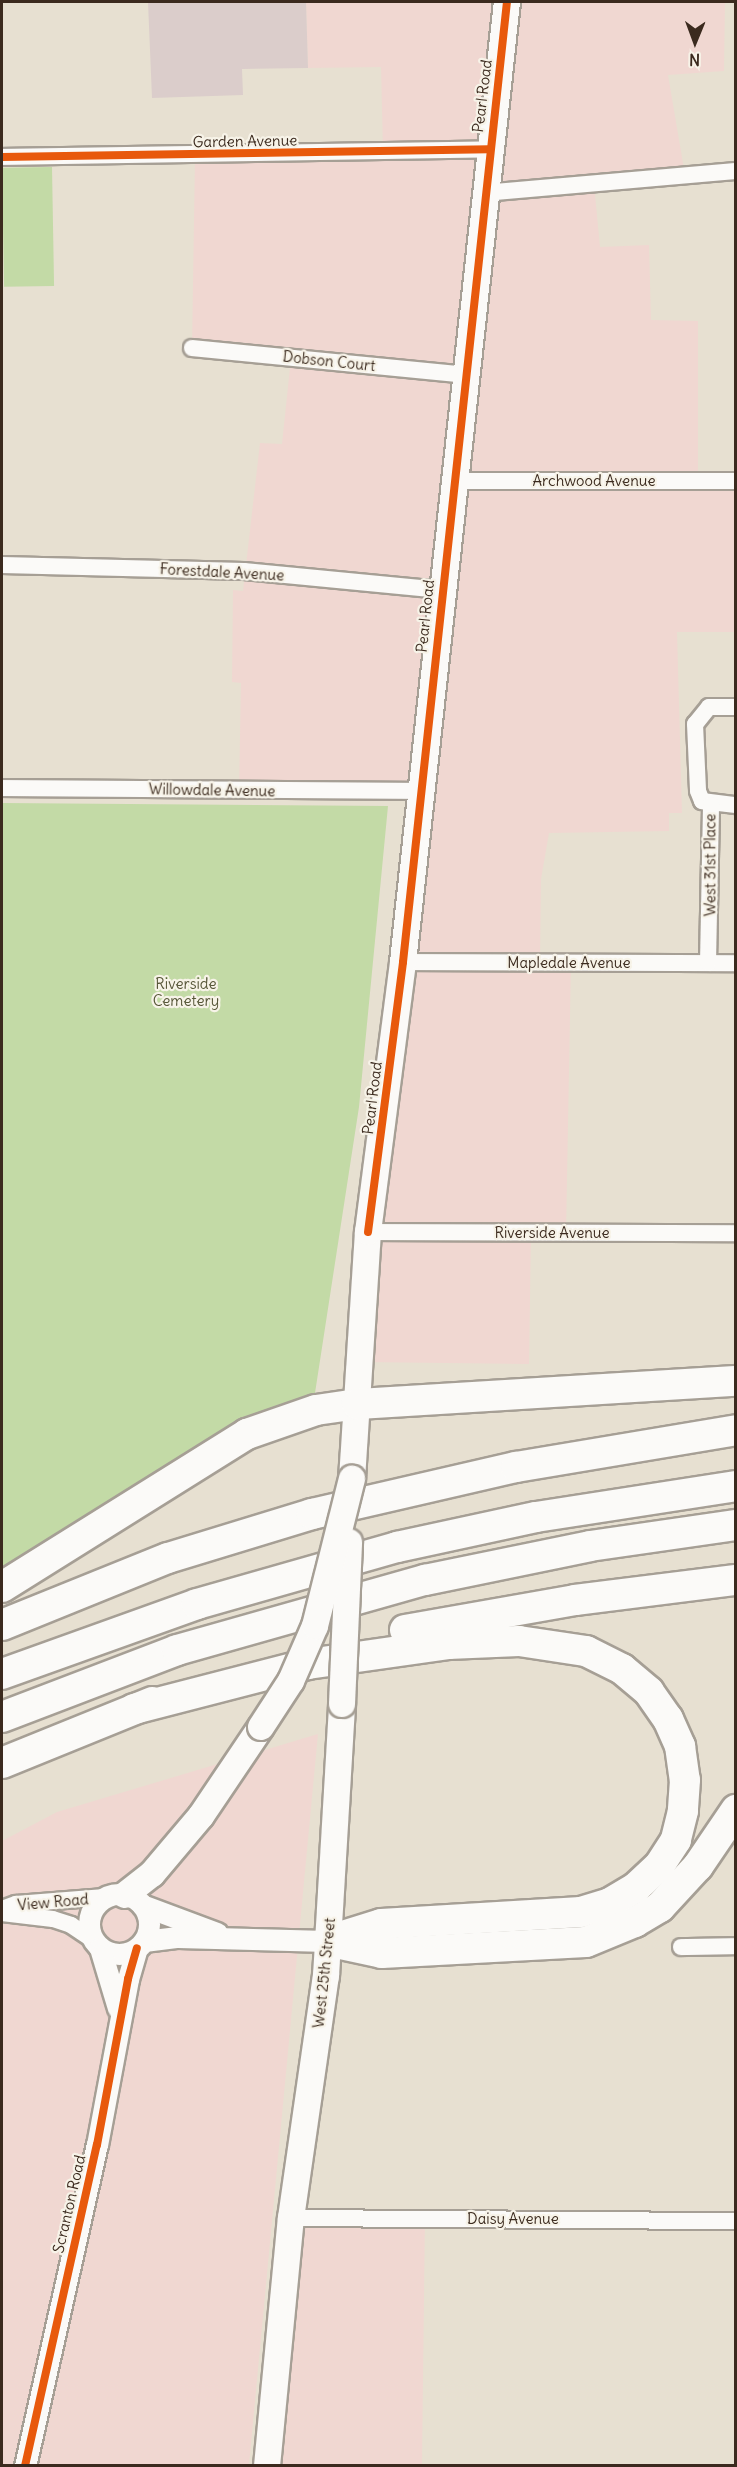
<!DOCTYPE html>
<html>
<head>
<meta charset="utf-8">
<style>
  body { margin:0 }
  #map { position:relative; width:737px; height:2467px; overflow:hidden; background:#e7e0d1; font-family:Delius,sans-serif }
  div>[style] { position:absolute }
  .built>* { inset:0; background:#f0d7d1 }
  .industrial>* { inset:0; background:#dbcdcb }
  .green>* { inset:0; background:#c3daa6; transform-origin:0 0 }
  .roads { filter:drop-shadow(2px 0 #a69f95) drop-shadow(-2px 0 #a69f95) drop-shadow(0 2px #a69f95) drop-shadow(0 -2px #a69f95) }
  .minor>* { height:16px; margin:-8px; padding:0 8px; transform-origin:8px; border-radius:8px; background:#fbfaf8 }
  .tertiary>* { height:21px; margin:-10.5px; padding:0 10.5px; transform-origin:10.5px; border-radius:10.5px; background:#fbfaf8 }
  .tertiary>.ring { margin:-10.5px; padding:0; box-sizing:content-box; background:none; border:21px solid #fbfaf8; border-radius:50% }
  .primary>* { height:26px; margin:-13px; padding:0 13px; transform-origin:13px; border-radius:13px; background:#fbfaf8 }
  .motorway>* { height:30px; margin:-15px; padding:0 15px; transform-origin:15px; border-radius:15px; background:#fbfaf8 }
  .bridges { filter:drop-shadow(2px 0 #a69f95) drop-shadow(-2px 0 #a69f95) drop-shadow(0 2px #a69f95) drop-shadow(0 -2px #a69f95) }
  .primary-bridge>* { height:26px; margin:-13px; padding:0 13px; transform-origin:13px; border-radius:13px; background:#fbfaf8 }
  .cycleway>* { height:8px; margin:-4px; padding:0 4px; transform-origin:4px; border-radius:4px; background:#e8590c }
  span { translate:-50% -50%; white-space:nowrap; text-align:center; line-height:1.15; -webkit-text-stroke:4.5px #f7f3e8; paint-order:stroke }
  .street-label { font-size:15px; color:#3b2a1e }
  .park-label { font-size:15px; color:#565537 }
  .frame { position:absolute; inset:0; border:3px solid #3b2a1e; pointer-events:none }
  .north { position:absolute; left:665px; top:12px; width:60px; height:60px; -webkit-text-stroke:4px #f7f3e8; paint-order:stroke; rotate:181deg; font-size:16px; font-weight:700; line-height:24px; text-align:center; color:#3b2a1e }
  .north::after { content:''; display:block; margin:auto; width:21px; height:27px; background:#3b2a1e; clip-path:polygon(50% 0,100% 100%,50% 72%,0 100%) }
</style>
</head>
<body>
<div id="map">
  <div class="built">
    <i style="clip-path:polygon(306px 2px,725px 2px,724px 71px,668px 75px,685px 175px,594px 184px,600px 247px,649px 245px,651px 320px,698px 321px,698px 481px,735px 481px,735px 632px,677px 632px,682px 813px,669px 813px,669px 831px,549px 833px,541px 879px,540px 962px,571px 962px,566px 1233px,531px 1233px,529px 1364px,360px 1362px,422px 792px,239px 790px,241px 683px,232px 682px,233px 590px,243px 591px,260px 443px,282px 444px,291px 358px,192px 348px,195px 156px,383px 151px,381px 67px,308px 68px)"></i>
    <i style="clip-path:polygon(318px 1734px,249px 2465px,2px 2466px,2px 1841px,57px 1812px)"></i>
    <i style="clip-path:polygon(291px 2218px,425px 2218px,422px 2465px,267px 2466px)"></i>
  </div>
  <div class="industrial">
    <i style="clip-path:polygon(148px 2px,306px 2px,308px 68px,242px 69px,243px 95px,152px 98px)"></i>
  </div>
  <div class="green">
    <i style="left:52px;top:167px;width:119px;height:50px;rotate:89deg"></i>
    <i style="clip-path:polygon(2px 803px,388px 806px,359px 1107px,315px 1393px,183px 1455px,2px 1569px)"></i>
  </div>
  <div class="roads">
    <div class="minor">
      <i style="left:2px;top:157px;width:487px;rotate:-0.9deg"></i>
      <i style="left:483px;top:193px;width:254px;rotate:-5deg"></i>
      <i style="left:192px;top:348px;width:274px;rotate:5.6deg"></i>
      <i style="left:453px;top:481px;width:283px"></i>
      <i style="left:2px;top:565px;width:242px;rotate:1.4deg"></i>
      <i style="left:244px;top:571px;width:198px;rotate:5.5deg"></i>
      <i style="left:736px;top:707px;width:27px;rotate:180deg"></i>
      <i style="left:709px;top:707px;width:22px;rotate:129deg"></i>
      <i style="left:695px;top:724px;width:67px;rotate:87.4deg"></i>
      <i style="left:698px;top:791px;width:11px;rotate:68deg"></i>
      <i style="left:702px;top:801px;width:34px;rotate:7deg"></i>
      <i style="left:2px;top:788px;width:420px;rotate:0.4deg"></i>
      <i style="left:403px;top:962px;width:333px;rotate:0.2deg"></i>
      <i style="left:708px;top:963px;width:158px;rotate:-88.9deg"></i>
      <i style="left:368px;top:1232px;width:368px;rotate:0.2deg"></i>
      <i style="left:2px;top:1909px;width:15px;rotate:-20deg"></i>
      <i style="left:16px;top:1904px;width:89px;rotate:-4.5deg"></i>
      <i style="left:2px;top:1913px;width:51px;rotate:6.7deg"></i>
      <i style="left:53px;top:1919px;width:19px;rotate:18deg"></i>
      <i style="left:71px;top:1925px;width:27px;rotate:34deg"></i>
      <i style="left:681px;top:1947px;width:55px;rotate:-1deg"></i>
      <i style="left:291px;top:2218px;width:445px;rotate:0.4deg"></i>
    </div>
    <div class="tertiary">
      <i class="ring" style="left:89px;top:1894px;width:39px;height:39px"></i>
      <i style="left:142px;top:1905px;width:80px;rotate:20.5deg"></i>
      <i style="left:144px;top:1941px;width:34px;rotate:-7deg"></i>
      <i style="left:178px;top:1937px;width:149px;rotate:1.5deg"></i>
      <i style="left:100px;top:1948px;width:63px;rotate:73.3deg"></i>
      <i style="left:25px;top:2466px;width:329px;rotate:-77.4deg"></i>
      <i style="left:97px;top:2145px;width:169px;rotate:-79.4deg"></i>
      <i style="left:128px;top:1979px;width:32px;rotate:-74deg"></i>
    </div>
    <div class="primary">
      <i style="left:352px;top:1479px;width:248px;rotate:-86.3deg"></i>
      <i style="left:368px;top:1232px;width:272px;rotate:-82.6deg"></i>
      <i style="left:403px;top:962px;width:966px;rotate:-83.82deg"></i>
      <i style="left:125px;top:1895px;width:34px;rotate:-38deg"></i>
      <i style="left:152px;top:1874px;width:76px;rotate:-49.8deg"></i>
      <i style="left:201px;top:1816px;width:107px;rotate:-56deg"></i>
      <i style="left:267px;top:2466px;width:249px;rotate:-84.5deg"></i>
      <i style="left:291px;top:2218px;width:245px;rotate:-81.8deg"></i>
      <i style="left:326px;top:1976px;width:272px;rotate:-86.6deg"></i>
    </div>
    <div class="motorway">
      <i style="left:2px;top:1587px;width:289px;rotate:-32deg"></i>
      <i style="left:247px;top:1434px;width:73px;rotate:-19.2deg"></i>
      <i style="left:316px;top:1410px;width:41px;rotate:-8.3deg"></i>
      <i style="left:357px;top:1404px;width:380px;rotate:-3.5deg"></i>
      <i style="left:2px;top:1625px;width:179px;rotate:-22deg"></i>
      <i style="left:168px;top:1558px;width:151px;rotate:-17deg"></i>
      <i style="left:312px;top:1514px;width:209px;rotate:-13deg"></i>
      <i style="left:516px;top:1467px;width:223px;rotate:-9.5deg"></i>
      <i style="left:405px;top:1630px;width:173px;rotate:-10deg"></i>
      <i style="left:575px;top:1600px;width:162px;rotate:-7.1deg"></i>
      <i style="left:2px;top:1674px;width:207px;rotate:-19.7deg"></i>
      <i style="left:197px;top:1604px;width:208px;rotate:-15.9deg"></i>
      <i style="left:397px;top:1547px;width:142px;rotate:-12.2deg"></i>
      <i style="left:536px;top:1517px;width:202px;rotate:-8.8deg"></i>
      <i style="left:134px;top:1709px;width:180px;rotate:-14.5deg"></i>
      <i style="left:308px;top:1664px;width:141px;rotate:-8.1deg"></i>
      <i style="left:448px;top:1644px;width:71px;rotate:-2.4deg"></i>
      <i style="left:519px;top:1641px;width:68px;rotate:8.5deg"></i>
      <i style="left:586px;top:1651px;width:40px;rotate:26.6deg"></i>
      <i style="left:622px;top:1669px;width:35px;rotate:40deg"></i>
      <i style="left:649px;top:1692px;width:33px;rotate:55deg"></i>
      <i style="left:668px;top:1719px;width:30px;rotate:66deg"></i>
      <i style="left:680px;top:1746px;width:34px;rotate:82deg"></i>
      <i style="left:685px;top:1780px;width:31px;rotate:94deg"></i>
      <i style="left:683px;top:1811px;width:30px;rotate:104deg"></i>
      <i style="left:676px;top:1840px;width:30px;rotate:123deg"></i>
      <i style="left:660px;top:1865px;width:34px;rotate:137deg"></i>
      <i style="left:635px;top:1888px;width:29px;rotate:149deg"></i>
      <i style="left:610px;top:1903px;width:30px;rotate:163deg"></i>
      <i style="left:581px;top:1912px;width:200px;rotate:176.6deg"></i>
      <i style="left:381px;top:1924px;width:57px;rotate:162.5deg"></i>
      <i style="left:2px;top:1717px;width:187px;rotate:-20.9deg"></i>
      <i style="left:177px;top:1650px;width:258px;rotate:-15.8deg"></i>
      <i style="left:425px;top:1580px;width:168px;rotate:-11.6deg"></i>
      <i style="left:590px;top:1546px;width:148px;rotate:-8.2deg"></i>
      <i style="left:2px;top:1763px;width:162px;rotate:-22.1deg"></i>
      <i style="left:327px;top:1941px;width:56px;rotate:12.3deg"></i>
      <i style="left:382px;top:1953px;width:204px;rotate:-3.1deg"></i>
      <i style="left:586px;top:1942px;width:53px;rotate:-22.2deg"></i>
      <i style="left:635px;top:1922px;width:29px;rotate:-31deg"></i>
      <i style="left:660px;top:1907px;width:56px;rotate:-47.2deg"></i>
      <i style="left:698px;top:1866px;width:68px;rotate:-55.8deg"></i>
    </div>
  </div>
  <div class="bridges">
    <div class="primary-bridge">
      <i style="left:342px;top:1704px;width:162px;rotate:-87.5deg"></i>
      <i style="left:261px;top:1727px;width:55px;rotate:-56.9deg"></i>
      <i style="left:291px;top:1681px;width:60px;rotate:-66.4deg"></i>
      <i style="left:315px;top:1626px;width:152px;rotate:-75.9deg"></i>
    </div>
  </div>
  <div class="cycleway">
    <i style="left:2px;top:157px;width:487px;rotate:-0.9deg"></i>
    <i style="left:368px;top:1232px;width:272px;rotate:-82.6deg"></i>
    <i style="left:403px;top:962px;width:966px;rotate:-83.82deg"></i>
    <i style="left:25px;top:2466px;width:329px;rotate:-77.4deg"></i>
    <i style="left:97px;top:2145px;width:169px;rotate:-79.4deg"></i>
    <i style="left:128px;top:1979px;width:32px;rotate:-74deg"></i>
  </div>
  <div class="street-label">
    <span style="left:482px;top:96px;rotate:-83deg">Pearl Road</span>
    <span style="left:245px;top:141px;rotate:-1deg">Garden Avenue</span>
    <span style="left:329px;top:361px;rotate:6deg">Dobson Court</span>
    <span style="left:594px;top:481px">Archwood Avenue</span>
    <span style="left:222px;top:572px;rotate:3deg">Forestdale Avenue</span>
    <span style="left:425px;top:616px;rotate:-84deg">Pearl Road</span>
    <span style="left:212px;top:790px;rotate:1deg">Willowdale Avenue</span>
    <span style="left:710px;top:865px;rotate:-90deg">West 31st Place</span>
    <span style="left:569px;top:963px">Mapledale Avenue</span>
    <span style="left:372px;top:1098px;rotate:-83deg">Pearl Road</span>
    <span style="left:552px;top:1233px">Riverside Avenue</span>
    <span style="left:53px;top:1902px;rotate:-5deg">View Road</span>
    <span style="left:324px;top:1973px;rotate:-84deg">West 25th Street</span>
    <span style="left:69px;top:2204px;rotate:-77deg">Scranton Road</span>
    <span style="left:513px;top:2219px">Daisy Avenue</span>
  </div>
  <div class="park-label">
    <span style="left:186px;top:992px">Riverside<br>Cemetery</span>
  </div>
  <div class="frame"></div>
  <div class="north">N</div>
</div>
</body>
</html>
